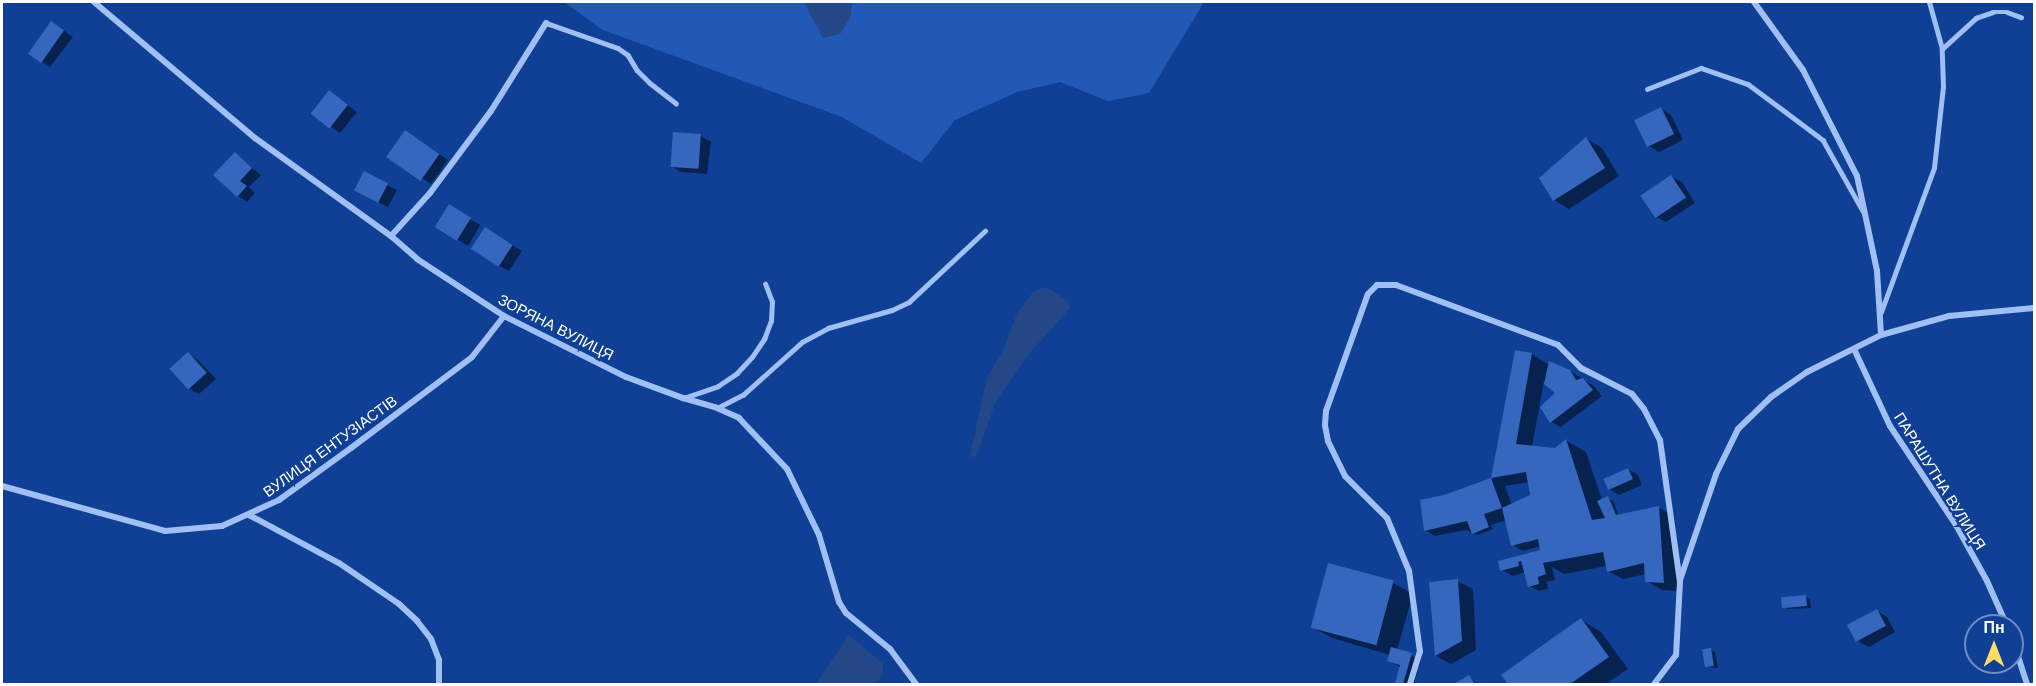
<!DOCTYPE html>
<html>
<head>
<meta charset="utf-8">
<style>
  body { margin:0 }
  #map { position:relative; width:2036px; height:686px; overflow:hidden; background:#104096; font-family:Helvetica,sans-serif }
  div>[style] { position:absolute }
  .green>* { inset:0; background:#2359b6 }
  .water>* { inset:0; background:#244788 }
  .shadow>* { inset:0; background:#0007; transform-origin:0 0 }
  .building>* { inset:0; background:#3467bd; transform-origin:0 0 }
  .lane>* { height:4.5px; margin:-2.25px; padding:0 2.25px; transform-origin:2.25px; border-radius:2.25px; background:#a0bff4 }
  .street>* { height:6px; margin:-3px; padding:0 3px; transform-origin:3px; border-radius:3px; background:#a0bff4 }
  span { translate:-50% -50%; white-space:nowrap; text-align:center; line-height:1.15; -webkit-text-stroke:5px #104096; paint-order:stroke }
  .street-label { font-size:15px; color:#fff }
  .frame { position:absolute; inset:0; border:3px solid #fff; pointer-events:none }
  .north { position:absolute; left:1964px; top:614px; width:60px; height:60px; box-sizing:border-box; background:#104096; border:2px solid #708cc0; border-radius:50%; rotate:0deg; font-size:16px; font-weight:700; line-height:24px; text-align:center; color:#fff }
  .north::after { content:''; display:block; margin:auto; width:21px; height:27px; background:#ffde63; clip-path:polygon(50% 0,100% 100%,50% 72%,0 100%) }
</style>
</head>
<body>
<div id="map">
  <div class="green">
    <i style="clip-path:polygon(564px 2px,804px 2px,808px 8px,850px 18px,852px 2px,1204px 2px,1149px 93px,1108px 101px,1060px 82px,1017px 92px,955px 120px,921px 163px,842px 117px,603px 30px)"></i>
  </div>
  <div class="water">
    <i style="clip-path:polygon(804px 2px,852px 2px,850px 18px,840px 34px,823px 38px)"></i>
    <i style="clip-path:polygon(1046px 287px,1068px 301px,1070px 308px,1028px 355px,996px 401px,976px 457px,970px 456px,987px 377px,1004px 349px,1017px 313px,1034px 291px)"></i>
    <i style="clip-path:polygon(849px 635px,883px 664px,883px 675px,875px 684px,816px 684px)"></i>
  </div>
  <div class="shadow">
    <i style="clip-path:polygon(52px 22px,73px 37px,50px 67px,41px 61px)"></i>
    <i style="clip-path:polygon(330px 92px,357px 112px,340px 133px,331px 127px)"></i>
    <i style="clip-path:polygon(1661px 109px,1671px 115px,1683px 140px,1659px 152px,1649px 146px)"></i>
    <i style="clip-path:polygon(674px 133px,701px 136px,711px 142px,707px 174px,681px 172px,671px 166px)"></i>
    <i style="clip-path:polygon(415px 137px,448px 160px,431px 184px,388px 156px)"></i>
    <i style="clip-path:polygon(1587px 139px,1602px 148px,1619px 176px,1569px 209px,1554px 200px)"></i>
    <i style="clip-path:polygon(235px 154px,261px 175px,249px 187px,255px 193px,247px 202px,238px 196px)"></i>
    <i style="clip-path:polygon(1672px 177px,1682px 182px,1695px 203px,1666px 222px,1656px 217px)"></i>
    <i style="clip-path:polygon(387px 185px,397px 190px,388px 207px,366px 196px)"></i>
    <i style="left:449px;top:207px;width:36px;height:24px;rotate:30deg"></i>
    <i style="clip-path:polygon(495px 235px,522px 251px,509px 271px,499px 266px)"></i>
    <i style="clip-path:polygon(evenodd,1516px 352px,1532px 354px,1549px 365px,1570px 371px,1594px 386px,1602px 396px,1561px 427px,1551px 422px,1557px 393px,1544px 381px,1532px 447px,1556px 450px,1567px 441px,1586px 452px,1602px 500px,1608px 498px,1613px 501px,1619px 516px,1659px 508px,1674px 516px,1679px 591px,1662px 590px,1646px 581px,1646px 574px,1623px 579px,1608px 571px,1607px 566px,1564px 574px,1552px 567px,1555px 580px,1547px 582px,1548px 589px,1539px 591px,1529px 586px,1526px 572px,1512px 576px,1502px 570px,1500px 562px,1540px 552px,1541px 546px,1523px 551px,1513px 545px,1507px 520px,1491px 525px,1493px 529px,1478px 535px,1466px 530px,1435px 536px,1425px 530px,1444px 497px,1492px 479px,1516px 352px,1529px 482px,1532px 499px,1512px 505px,1505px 486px,1529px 482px)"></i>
    <i style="clip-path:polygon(188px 354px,198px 360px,216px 379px,199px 394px,189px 389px)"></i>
    <i style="clip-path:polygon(1628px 469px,1638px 475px,1642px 485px,1619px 495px,1609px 489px)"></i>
    <i style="clip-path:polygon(1457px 581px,1473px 589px,1476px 650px,1451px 664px,1436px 656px,1431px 584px)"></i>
    <i style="clip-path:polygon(1393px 583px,1413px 594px,1397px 650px,1421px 660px,1414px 684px,1396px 684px,1401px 667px,1388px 660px,1390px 655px,1332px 638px,1312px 627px)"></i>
    <i style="clip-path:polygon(1806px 597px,1810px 600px,1811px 608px,1788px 609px,1783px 607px)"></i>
    <i style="clip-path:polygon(1877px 611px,1887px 617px,1895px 632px,1869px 647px,1859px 642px)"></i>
    <i style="clip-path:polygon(1581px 620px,1601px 632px,1628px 669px,1606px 684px,1510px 684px,1504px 676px)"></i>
    <i style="clip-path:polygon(1710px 650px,1715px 652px,1718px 668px,1707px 667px)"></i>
    <i style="clip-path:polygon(1469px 676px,1477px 684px,1456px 684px)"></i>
  </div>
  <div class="building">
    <i style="left:51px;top:21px;width:16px;height:40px;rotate:35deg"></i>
    <i style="left:329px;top:90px;width:24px;height:30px;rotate:38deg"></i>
    <i style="left:1661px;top:107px;width:30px;height:30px;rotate:64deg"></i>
    <i style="left:405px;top:130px;width:42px;height:33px;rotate:35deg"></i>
    <i style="left:673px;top:132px;width:28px;height:35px;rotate:4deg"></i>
    <i style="clip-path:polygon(1586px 137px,1605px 168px,1553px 201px,1539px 178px)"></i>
    <i style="clip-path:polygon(235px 152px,252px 168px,240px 181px,247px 186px,237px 197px,213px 175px)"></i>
    <i style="left:364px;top:171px;width:27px;height:22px;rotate:27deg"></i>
    <i style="left:1671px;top:175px;width:27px;height:37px;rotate:56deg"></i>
    <i style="left:449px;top:204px;width:26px;height:27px;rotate:32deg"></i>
    <i style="left:485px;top:227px;width:33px;height:26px;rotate:33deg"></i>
    <i style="clip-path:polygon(1515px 350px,1532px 353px,1516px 444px,1555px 448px,1566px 439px,1592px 520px,1605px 518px,1597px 501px,1608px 496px,1616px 515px,1659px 506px,1664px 583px,1645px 582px,1644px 563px,1607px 572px,1603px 552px,1543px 563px,1546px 574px,1538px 577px,1539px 584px,1528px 587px,1521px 561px,1518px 562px,1519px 566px,1500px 571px,1498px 561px,1540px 550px,1538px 539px,1511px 546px,1502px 508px,1530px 495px,1526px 472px,1491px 478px,1502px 508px,1484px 514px,1489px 527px,1472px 534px,1467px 521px,1424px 531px,1420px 500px,1444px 495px,1491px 478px)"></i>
    <i style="left:188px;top:352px;width:28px;height:25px;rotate:48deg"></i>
    <i style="clip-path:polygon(1549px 361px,1570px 370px,1576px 380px,1583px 378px,1593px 390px,1550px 423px,1540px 407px,1555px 393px,1544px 384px)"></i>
    <i style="left:1628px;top:468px;width:12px;height:27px;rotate:66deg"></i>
    <i style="left:1328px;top:563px;width:68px;height:67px;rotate:15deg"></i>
    <i style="clip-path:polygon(1458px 579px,1462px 641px,1435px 656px,1429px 582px)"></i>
    <i style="left:1806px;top:595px;width:11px;height:25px;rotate:85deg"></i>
    <i style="left:1877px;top:609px;width:19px;height:34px;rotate:62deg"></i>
    <i style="clip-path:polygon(1581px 618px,1609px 657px,1570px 684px,1508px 684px,1501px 675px)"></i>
    <i style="clip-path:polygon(1391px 647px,1412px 653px,1403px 684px,1395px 684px,1400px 665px,1387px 661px)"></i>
    <i style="left:1711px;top:648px;width:18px;height:9px;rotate:81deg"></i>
    <i style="clip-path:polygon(1469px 675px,1475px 684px,1454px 684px)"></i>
  </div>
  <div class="lane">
    <i style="left:546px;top:23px;width:76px;rotate:19.1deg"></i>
    <i style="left:618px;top:48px;width:12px;rotate:35deg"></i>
    <i style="left:628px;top:55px;width:17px;rotate:59deg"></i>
    <i style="left:637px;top:70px;width:18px;rotate:45deg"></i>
    <i style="left:650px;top:83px;width:33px;rotate:38deg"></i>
    <i style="left:1942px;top:49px;width:46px;rotate:-42.4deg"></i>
    <i style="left:1976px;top:18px;width:18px;rotate:-19deg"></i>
    <i style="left:1993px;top:12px;width:14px"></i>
    <i style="left:2007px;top:12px;width:15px;rotate:20deg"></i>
    <i style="left:1647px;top:89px;width:58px;rotate:-21.3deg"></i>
    <i style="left:1701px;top:68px;width:50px;rotate:18.8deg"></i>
    <i style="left:1748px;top:84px;width:94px;rotate:36.7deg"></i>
    <i style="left:1823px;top:140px;width:81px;rotate:60.6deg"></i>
    <i style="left:1881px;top:312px;width:153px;rotate:-69.8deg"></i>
    <i style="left:1934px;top:168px;width:81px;rotate:-83.7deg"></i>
    <i style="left:1943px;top:87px;width:38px;rotate:-92deg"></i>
    <i style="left:1942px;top:49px;width:49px;rotate:-105.5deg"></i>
    <i style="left:684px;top:398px;width:36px;rotate:-19deg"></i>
    <i style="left:718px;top:386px;width:23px;rotate:-34deg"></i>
    <i style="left:737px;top:373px;width:22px;rotate:-47deg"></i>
    <i style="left:752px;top:357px;width:22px;rotate:-56deg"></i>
    <i style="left:764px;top:339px;width:19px;rotate:-69deg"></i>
    <i style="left:771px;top:321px;width:19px;rotate:-87deg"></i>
    <i style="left:772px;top:302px;width:19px;rotate:-111deg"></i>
    <i style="left:717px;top:408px;width:29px;rotate:-27deg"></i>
    <i style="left:743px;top:395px;width:79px;rotate:-41.9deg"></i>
    <i style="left:802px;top:342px;width:30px;rotate:-28deg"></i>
    <i style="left:828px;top:328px;width:66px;rotate:-15.7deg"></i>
    <i style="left:892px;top:310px;width:19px;rotate:-25deg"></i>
    <i style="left:909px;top:302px;width:104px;rotate:-43.1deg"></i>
  </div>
  <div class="street">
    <i style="left:94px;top:2px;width:211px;rotate:40.2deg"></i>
    <i style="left:255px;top:138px;width:168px;rotate:35.8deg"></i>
    <i style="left:391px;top:236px;width:35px;rotate:41deg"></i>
    <i style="left:417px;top:259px;width:104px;rotate:33.2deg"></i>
    <i style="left:504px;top:316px;width:136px;rotate:26.6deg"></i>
    <i style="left:626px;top:377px;width:61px;rotate:20.2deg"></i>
    <i style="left:683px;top:398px;width:35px;rotate:16deg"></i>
    <i style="left:717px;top:408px;width:24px;rotate:24deg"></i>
    <i style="left:739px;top:418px;width:70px;rotate:46.7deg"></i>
    <i style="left:787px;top:469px;width:73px;rotate:64.1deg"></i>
    <i style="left:819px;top:535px;width:70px;rotate:73.4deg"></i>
    <i style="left:839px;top:602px;width:13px;rotate:58deg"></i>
    <i style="left:846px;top:613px;width:57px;rotate:39.3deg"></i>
    <i style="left:890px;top:649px;width:44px;rotate:53.4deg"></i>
    <i style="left:1754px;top:2px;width:84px;rotate:54.2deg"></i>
    <i style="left:1803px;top:70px;width:119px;rotate:63deg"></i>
    <i style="left:1857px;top:176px;width:97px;rotate:78.1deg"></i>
    <i style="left:1877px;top:271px;width:64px;rotate:86.4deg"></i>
    <i style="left:391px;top:236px;width:58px;rotate:-47.8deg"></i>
    <i style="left:430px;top:193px;width:102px;rotate:-53.4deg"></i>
    <i style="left:491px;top:111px;width:104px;rotate:-58deg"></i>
    <i style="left:1854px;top:349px;width:85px;rotate:64.9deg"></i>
    <i style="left:1890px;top:426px;width:119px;rotate:56.3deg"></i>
    <i style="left:1956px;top:525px;width:64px;rotate:61deg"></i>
    <i style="left:1987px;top:581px;width:49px;rotate:66deg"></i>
    <i style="left:2px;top:486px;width:169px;rotate:15.4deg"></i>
    <i style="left:165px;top:531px;width:57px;rotate:-5deg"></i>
    <i style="left:222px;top:526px;width:63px;rotate:-24.5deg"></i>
    <i style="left:279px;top:500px;width:89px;rotate:-35.8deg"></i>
    <i style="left:351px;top:448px;width:151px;rotate:-36.9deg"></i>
    <i style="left:472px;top:357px;width:52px;rotate:-52deg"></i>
    <i style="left:249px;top:515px;width:102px;rotate:28.1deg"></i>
    <i style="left:339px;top:563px;width:73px;rotate:34.3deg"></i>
    <i style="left:399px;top:604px;width:25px;rotate:43deg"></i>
    <i style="left:417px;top:621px;width:23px;rotate:52deg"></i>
    <i style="left:431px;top:639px;width:22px;rotate:69deg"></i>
    <i style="left:439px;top:660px;width:24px;rotate:90deg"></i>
    <i style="left:1680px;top:580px;width:112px;rotate:-71.2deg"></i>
    <i style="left:1716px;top:474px;width:50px;rotate:-63.9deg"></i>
    <i style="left:1738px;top:429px;width:46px;rotate:-44.1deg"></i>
    <i style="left:1771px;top:397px;width:44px;rotate:-34.8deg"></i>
    <i style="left:1807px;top:372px;width:83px;rotate:-26.6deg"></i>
    <i style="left:1881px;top:335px;width:71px;rotate:-15.6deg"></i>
    <i style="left:1949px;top:316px;width:85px;rotate:-5.4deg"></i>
    <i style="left:2012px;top:638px;width:48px;rotate:71.9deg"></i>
    <i style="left:1410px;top:684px;width:34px;rotate:-73deg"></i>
    <i style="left:1420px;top:652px;width:82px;rotate:-97.7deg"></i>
    <i style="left:1409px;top:571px;width:57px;rotate:-112.5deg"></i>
    <i style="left:1387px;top:518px;width:59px;rotate:-135deg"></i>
    <i style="left:1345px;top:476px;width:39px;rotate:-116deg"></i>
    <i style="left:1328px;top:441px;width:16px;rotate:-101deg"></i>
    <i style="left:1325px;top:425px;width:14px;rotate:-86deg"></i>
    <i style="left:1326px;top:411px;width:124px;rotate:-70.3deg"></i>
    <i style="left:1368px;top:294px;width:13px;rotate:-45deg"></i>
    <i style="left:1377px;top:285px;width:19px"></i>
    <i style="left:1396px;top:285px;width:173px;rotate:20.3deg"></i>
    <i style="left:1558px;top:345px;width:33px;rotate:45deg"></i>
    <i style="left:1581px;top:368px;width:57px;rotate:27deg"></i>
    <i style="left:1632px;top:394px;width:19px;rotate:51deg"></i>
    <i style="left:1644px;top:409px;width:35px;rotate:63deg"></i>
    <i style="left:1660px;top:440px;width:143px;rotate:82deg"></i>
    <i style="left:1680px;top:582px;width:73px;rotate:93.1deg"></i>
    <i style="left:1676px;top:655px;width:36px;rotate:127deg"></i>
  </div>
  <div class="street-label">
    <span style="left:556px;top:327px;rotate:27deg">ЗОРЯНА ВУЛИЦЯ</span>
    <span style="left:330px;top:446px;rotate:-36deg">ВУЛИЦЯ ЕНТУЗІАСТІВ</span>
    <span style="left:1940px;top:481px;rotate:58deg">ПАРАШУТНА ВУЛИЦЯ</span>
  </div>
  <div class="frame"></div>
  <div class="north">Пн</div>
</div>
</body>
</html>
